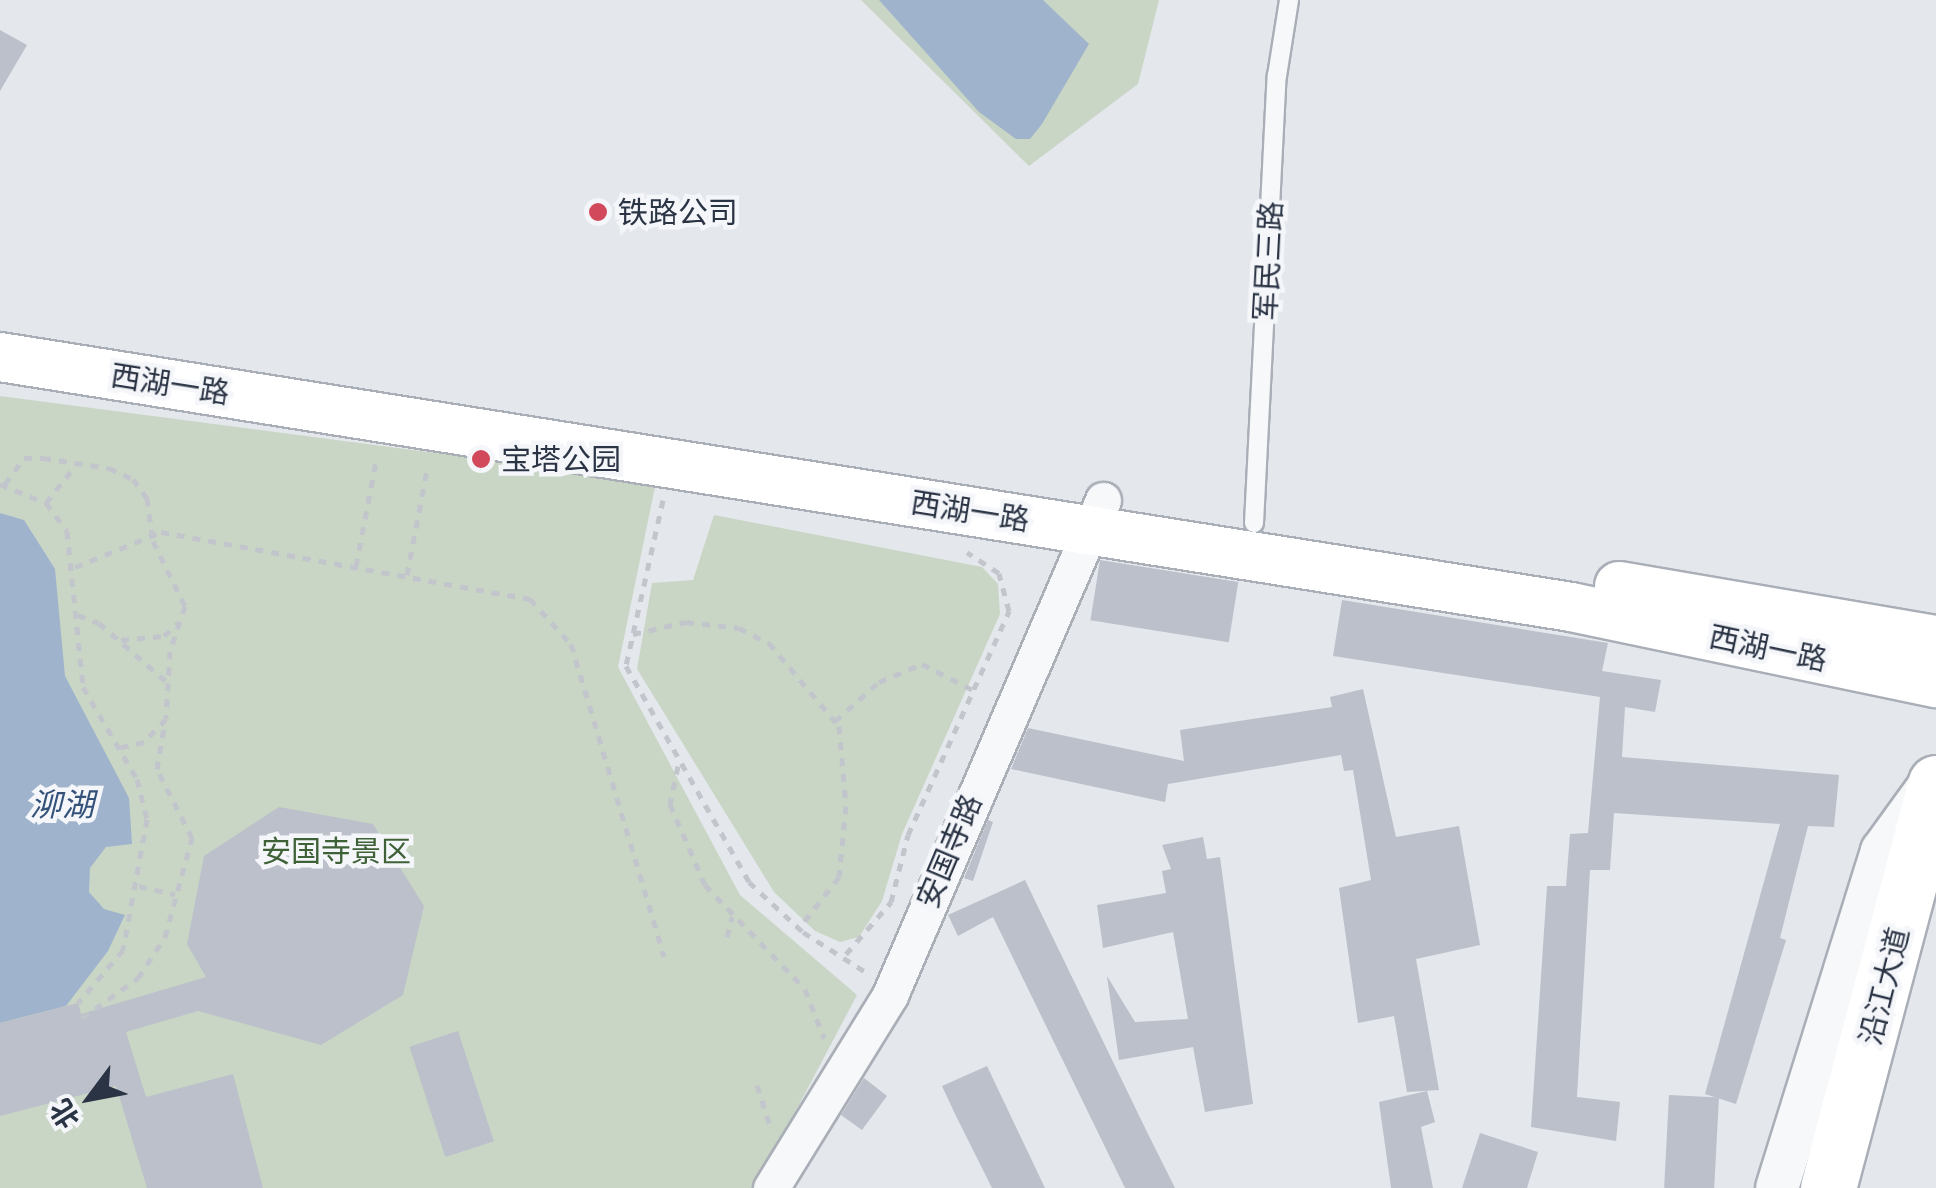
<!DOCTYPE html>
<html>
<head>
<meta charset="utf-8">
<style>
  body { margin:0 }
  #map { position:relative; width:1936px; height:1188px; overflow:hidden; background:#e4e7ec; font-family:Mulish,"Noto Sans SC",sans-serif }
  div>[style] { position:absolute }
  .green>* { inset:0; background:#c9d6c5 }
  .water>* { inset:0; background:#9fb4cc }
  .building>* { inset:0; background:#bbc0ca; transform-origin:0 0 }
  .path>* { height:5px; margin-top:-2.5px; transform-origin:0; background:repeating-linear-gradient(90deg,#c2c5cb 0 8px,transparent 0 16px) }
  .roads { filter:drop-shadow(2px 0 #a9aeb7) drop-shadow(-2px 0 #a9aeb7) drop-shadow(0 2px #a9aeb7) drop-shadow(0 -2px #a9aeb7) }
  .service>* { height:18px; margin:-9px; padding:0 9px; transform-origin:9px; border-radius:9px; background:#f7f8fa }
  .minor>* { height:35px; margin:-17.5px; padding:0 17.5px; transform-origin:17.5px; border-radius:17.5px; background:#f7f8fa }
  .tertiary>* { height:42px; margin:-21px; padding:0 21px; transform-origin:21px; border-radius:21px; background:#f7f8fa }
  .secondary>* { height:48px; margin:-24px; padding:0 24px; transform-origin:24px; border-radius:24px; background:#fff }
  .primary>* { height:55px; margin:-27.5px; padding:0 27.5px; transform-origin:27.5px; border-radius:27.5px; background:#fff }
  .dots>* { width:28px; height:28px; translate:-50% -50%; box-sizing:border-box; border:5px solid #f4f6f9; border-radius:50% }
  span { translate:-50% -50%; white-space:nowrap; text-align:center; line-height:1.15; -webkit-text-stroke:9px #f4f6f9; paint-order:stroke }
  .poi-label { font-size:30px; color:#2b3445 }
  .left { translate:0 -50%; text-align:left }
  .street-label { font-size:30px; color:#2b3445 }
  .park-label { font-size:30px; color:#3f6138 }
  .water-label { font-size:32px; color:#34527a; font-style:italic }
  .north { position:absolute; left:40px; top:1048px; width:100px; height:100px; -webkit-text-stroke:8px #f4f6f9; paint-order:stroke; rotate:238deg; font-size:28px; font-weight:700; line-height:40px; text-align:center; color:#2b3445 }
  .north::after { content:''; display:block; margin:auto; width:35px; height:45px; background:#2b3445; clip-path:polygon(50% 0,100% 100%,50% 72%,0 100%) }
</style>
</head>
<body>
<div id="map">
  <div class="green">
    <i style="clip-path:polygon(861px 0,1159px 0,1138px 84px,1029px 166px)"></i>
    <i style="clip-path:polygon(0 396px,656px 482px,618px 667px,740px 895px,857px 995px,755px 1188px,0 1188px)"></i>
    <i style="clip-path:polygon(714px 515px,982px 567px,998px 584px,1000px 614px,902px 834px,882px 901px,859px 937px,840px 942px,815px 931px,774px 892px,637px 669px,652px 583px,693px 580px)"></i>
  </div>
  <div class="water">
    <i style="clip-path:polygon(879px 0,1043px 0,1089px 44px,1042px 124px,1030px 139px,1016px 139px,979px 112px)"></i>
    <i style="clip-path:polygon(0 513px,24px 520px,55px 569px,65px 676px,129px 798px,132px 844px,106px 847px,90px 868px,89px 892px,104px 909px,125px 915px,108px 951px,66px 1006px,0 1023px)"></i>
  </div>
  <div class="building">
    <i style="clip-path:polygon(0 30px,27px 45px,0 91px)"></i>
    <i style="left:1100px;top:560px;width:140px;height:61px;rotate:9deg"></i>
    <i style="clip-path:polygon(1342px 600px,1608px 643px,1602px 671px,1661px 680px,1655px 712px,1625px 707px,1622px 757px,1839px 775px,1834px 827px,1808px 826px,1780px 938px,1786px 940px,1736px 1104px,1705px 1094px,1780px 824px,1614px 813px,1610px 870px,1590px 870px,1577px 1097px,1620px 1102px,1616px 1141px,1531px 1127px,1547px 886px,1566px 886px,1570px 834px,1588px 833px,1600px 697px,1333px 656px)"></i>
    <i style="clip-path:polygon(1363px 689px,1396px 837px,1459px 826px,1480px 945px,1416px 959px,1439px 1090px,1407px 1092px,1394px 1016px,1358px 1023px,1339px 888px,1371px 880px,1353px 770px,1344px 771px,1341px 755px,1168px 784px,1165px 802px,1011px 769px,1028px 728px,1184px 761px,1180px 730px,1332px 707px,1330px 697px)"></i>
    <i style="clip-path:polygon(279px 807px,373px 824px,424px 906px,403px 995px,321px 1045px,198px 1011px,126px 1032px,146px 1097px,233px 1074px,263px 1188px,147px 1188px,116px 1086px,0 1116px,0 1023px,78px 1003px,81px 1014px,206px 977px,187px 944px,204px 856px)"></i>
    <i style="clip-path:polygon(988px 820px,993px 822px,973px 881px,964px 878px)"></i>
    <i style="clip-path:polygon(1203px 837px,1207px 859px,1220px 857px,1253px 1104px,1205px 1112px,1193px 1047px,1119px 1060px,1107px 976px,1135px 1022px,1188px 1019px,1173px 932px,1103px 948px,1097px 905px,1166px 893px,1162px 871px,1171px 869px,1162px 845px)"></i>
    <i style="clip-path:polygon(1025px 880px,1147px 1132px,1175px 1188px,1125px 1188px,993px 917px,958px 936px,948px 915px)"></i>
    <i style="left:458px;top:1031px;width:116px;height:51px;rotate:72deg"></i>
    <i style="clip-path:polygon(987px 1066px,1045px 1188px,992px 1188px,956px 1116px,942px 1086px)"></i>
    <i style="clip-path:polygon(864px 1078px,887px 1096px,862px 1130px,841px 1115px)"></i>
    <i style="clip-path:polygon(1427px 1091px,1435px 1122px,1421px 1127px,1433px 1188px,1391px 1188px,1379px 1102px)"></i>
    <i style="left:1669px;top:1095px;width:50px;height:93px;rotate:3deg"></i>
    <i style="clip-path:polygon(1480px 1133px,1538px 1152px,1527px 1188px,1462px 1188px)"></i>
  </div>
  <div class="path">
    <i style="left:0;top:484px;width:50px;rotate:22.4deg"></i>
    <i style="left:46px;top:503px;width:35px;rotate:53deg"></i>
    <i style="left:67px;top:531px;width:157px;rotate:84.1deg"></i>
    <i style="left:83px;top:687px;width:107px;rotate:59.6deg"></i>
    <i style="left:137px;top:779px;width:41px;rotate:76deg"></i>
    <i style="left:147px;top:819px;width:133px;rotate:100.4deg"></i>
    <i style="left:123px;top:950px;width:70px;rotate:130.3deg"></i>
    <i style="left:5px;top:484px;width:32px;rotate:-54deg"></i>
    <i style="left:24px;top:458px;width:19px"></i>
    <i style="left:43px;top:458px;width:67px;rotate:8.6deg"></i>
    <i style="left:109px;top:468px;width:26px;rotate:25deg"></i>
    <i style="left:133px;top:479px;width:24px;rotate:54deg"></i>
    <i style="left:147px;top:498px;width:43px;rotate:82.1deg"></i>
    <i style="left:153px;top:541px;width:72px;rotate:63.8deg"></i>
    <i style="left:185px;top:606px;width:47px;rotate:108.4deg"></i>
    <i style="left:170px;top:651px;width:68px;rotate:93.4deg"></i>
    <i style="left:166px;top:719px;width:32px;rotate:134deg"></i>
    <i style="left:144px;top:742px;width:28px;rotate:167deg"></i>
    <i style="left:663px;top:500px;width:170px;rotate:102.6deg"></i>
    <i style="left:626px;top:666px;width:249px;rotate:60.3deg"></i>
    <i style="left:749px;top:882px;width:74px;rotate:42.8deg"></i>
    <i style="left:803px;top:932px;width:76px;rotate:32.6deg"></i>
    <i style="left:46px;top:503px;width:47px;rotate:-51.9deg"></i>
    <i style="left:356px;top:566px;width:112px;rotate:-79.2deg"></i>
    <i style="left:75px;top:567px;width:93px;rotate:-22.1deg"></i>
    <i style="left:161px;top:532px;width:375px;rotate:10.3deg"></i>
    <i style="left:530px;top:599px;width:61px;rotate:47.7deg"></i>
    <i style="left:571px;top:644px;width:326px;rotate:73.4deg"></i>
    <i style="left:407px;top:575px;width:112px;rotate:-79.2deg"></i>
    <i style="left:78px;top:615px;width:22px;rotate:21deg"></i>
    <i style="left:99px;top:623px;width:91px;rotate:41deg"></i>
    <i style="left:633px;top:634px;width:54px;rotate:-12.8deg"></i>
    <i style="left:686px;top:622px;width:53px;rotate:6.5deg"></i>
    <i style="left:739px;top:628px;width:34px;rotate:27deg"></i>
    <i style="left:769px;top:643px;width:109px;rotate:49.9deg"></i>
    <i style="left:839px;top:726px;width:80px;rotate:85deg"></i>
    <i style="left:846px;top:806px;width:71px;rotate:95.6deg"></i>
    <i style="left:839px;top:877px;width:65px;rotate:128.1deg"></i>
    <i style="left:121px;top:640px;width:43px;rotate:-5.3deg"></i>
    <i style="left:164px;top:636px;width:19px;rotate:-43deg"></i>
    <i style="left:835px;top:721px;width:59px;rotate:-41.6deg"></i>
    <i style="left:879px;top:682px;width:47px;rotate:-22.7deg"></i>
    <i style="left:922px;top:664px;width:57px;rotate:27deg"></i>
    <i style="left:678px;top:766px;width:39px;rotate:102deg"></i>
    <i style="left:670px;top:804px;width:88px;rotate:66.6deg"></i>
    <i style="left:705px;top:885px;width:144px;rotate:46.1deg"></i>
    <i style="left:805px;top:989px;width:53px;rotate:68.8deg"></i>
    <i style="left:139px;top:886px;width:37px;rotate:13deg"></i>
    <i style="left:727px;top:937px;width:21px;rotate:-76deg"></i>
    <i style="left:846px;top:954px;width:69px;rotate:-49.1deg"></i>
    <i style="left:891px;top:902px;width:69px;rotate:-75.8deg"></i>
    <i style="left:908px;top:835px;width:246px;rotate:-65.7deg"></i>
    <i style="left:1009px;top:611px;width:39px;rotate:-105deg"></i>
    <i style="left:999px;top:573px;width:38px;rotate:-147deg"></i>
    <i style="left:82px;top:1018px;width:69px;rotate:-35.5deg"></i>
    <i style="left:138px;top:978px;width:49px;rotate:-56.6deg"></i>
    <i style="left:165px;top:937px;width:103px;rotate:-74.7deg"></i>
    <i style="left:192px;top:838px;width:77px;rotate:-116.9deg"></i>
    <i style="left:157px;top:769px;width:43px;rotate:-80.5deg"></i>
    <i style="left:757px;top:1085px;width:46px;rotate:72.3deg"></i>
  </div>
  <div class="roads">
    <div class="service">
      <i style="left:1254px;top:523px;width:448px;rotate:-87.1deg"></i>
      <i style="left:1277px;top:76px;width:77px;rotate:-81deg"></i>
    </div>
    <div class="minor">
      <i style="left:771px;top:1188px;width:227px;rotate:-58.3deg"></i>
      <i style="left:890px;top:995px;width:539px;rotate:-66.72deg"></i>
    </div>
    <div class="tertiary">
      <i style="left:1777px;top:1188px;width:353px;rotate:-72.7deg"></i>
      <i style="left:1882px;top:851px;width:77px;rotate:-54deg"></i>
    </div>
    <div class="secondary">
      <i style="left:0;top:357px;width:1591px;rotate:9.04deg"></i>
      <i style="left:1571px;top:607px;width:373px;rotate:11.8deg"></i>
      <i style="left:1619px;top:586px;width:322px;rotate:9.7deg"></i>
    </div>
    <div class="primary">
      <i style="left:1828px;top:1188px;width:419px;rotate:-75.1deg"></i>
    </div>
  </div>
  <div class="dots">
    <i style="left:598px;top:212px;background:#d1495b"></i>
    <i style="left:481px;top:459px;background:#d1495b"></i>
  </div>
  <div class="poi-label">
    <span class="left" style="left:618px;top:212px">铁路公司</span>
    <span class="left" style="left:501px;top:459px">宝塔公园</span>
  </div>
  <div class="street-label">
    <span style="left:1268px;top:261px;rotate:-87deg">军民三路</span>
    <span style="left:170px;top:384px;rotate:9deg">西湖一路</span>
    <span style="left:970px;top:511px;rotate:9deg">西湖一路</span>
    <span style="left:1768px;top:648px;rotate:12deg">西湖一路</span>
    <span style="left:949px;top:851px;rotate:-67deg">安国寺路</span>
    <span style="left:1884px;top:986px;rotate:-76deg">沿江大道</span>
  </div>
  <div class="park-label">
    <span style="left:336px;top:851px">安国寺景区</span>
  </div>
  <div class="water-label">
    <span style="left:62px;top:804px">泖湖</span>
  </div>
  <div class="north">北</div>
</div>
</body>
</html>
